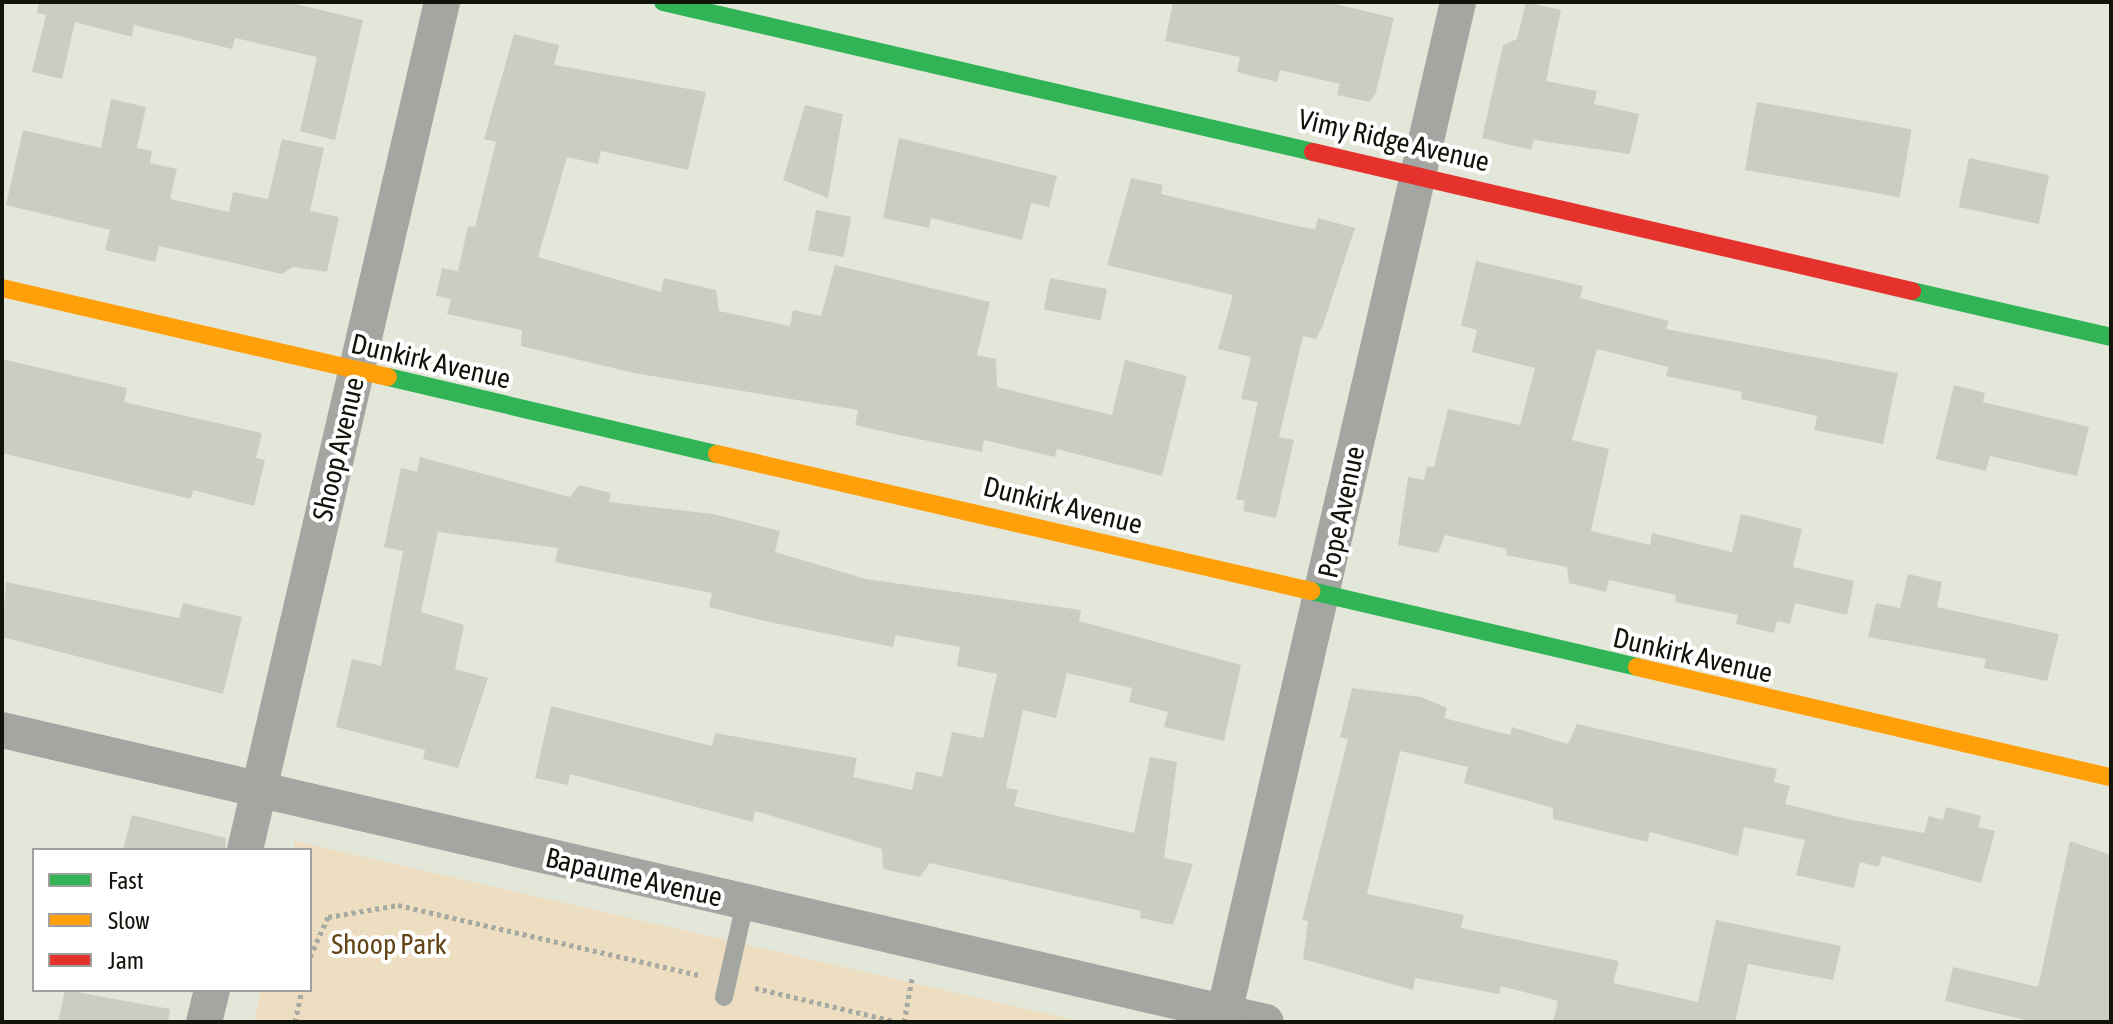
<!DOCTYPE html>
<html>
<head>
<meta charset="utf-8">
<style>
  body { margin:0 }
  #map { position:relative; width:2113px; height:1024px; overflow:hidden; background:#e3e7da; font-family:"Asap Condensed",sans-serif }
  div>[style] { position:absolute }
  .green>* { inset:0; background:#eddec1 }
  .building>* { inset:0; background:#cccdc2; transform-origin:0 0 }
  .path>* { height:5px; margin-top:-2.5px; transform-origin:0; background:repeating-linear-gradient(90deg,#a7a9a3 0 4px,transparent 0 8px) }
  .lane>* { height:18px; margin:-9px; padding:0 9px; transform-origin:9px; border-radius:9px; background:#a3a6a1 }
  .street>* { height:36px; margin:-18px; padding:0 18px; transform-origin:18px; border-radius:18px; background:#a3a6a1 }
  .fast>* { height:18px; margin:-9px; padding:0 9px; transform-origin:9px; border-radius:9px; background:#30b455 }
  .slow>* { height:18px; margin:-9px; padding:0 9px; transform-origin:9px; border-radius:9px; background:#ff9f0a }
  .jam>* { height:18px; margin:-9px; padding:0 9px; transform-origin:9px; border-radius:9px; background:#e5322d }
  span { translate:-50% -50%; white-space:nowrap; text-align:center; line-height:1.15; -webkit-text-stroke:8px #fff; paint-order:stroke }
  .street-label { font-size:28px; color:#11140b }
  .park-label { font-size:28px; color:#624415 }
  .frame { position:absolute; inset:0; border:4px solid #11140b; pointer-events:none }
  .legend { position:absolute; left:32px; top:848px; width:280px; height:144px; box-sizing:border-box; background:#fff; border:2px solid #a0a19d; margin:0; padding:10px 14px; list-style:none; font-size:24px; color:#11140b }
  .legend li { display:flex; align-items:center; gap:16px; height:40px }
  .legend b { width:40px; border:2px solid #a0a19d }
</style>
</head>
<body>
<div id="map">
  <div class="green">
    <i style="clip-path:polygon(295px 841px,1083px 1022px,254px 1022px,261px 990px,310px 990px,310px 850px,293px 850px)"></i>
  </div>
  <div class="building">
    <i style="clip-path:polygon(39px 2px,287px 2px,363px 20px,335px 140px,300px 131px,317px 57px,235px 38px,232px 49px,134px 25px,132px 37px,75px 22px,62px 79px,32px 72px,46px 15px,37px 13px)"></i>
    <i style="clip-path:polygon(1173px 2px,1327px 2px,1394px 18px,1376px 92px,1370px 102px,1337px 95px,1340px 84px,1280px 70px,1277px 82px,1237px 72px,1240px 57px,1165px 41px)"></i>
    <i style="clip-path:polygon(1526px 2px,1561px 10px,1546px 81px,1597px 91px,1594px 104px,1639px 114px,1630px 154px,1534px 140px,1531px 150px,1482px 138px,1503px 45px,1517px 39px)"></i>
    <i style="clip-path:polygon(514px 34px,559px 45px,554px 65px,706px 92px,688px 170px,601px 151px,598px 164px,567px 157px,538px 257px,661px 292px,664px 278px,716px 290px,719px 311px,790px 326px,793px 310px,821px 316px,835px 265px,990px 302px,977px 355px,996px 359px,997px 387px,1112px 415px,1125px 360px,1187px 376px,1162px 476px,1057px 449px,1055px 457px,984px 440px,982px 452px,899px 435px,855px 425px,858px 410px,634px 373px,521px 346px,522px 330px,447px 314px,451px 299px,436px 296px,442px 268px,458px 271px,468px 226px,475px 227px,496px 142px,484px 139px)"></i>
    <i style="clip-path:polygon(111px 99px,146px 107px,137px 148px,152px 151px,150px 163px,177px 169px,170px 199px,229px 212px,233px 192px,268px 199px,282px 139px,324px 148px,310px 211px,339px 217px,327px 272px,293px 267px,282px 274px,159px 246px,155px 262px,105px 250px,110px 230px,6px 205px,23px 130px,101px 148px)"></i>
    <i style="left:1757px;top:102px;width:157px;height:69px;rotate:10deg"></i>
    <i style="clip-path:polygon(805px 105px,843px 114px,828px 198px,783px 180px)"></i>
    <i style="clip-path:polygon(899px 138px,1057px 176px,1049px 207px,1031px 203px,1022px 240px,931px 218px,929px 228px,883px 218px)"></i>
    <i style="left:1969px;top:158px;width:82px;height:50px;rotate:12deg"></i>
    <i style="clip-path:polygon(1131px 178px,1163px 185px,1161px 194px,1297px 226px,1315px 229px,1318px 218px,1355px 228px,1323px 325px,1316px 339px,1303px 336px,1279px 437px,1294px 440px,1276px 518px,1243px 511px,1245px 501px,1236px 499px,1258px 402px,1241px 399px,1251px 357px,1218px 349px,1233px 295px,1107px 265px)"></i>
    <i style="left:816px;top:210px;width:36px;height:41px;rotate:11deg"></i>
    <i style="clip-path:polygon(1476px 261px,1583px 286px,1580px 298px,1669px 321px,1666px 329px,1898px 373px,1883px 444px,1814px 430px,1817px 416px,1741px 399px,1742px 392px,1666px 376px,1668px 367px,1597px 349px,1572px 440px,1609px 449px,1591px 531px,1650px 545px,1652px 533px,1732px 552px,1741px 514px,1802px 529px,1793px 567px,1854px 581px,1847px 615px,1795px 603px,1790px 624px,1777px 621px,1774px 633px,1736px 624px,1738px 615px,1675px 602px,1676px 595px,1609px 580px,1606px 592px,1569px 583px,1567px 567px,1506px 555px,1507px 549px,1445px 535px,1438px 553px,1398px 545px,1408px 477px,1424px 480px,1427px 466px,1434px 467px,1448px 409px,1520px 425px,1535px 368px,1472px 352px,1477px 330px,1461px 326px)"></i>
    <i style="left:1050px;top:278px;width:58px;height:32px;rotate:11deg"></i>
    <i style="clip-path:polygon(2px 359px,127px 388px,124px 402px,262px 433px,256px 458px,265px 460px,254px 506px,193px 490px,191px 499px,2px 453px)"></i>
    <i style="clip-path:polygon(1954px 385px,1985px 393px,1983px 402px,2089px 427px,2077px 476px,1990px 456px,1986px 471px,1936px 459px)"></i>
    <i style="clip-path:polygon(420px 457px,570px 497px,579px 485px,611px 493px,609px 502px,713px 514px,780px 531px,775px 552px,866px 579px,1081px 610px,1079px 621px,1241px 665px,1224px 741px,1164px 727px,1168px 712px,1129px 702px,1132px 688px,1067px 673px,1056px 718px,1023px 710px,1006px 788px,1018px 790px,1014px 806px,1134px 833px,1150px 757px,1177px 762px,1164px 858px,1193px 864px,1173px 925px,1140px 918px,1141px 911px,930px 863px,920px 877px,883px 869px,882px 849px,755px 811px,753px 822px,570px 774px,568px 785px,535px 778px,551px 706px,712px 746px,715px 733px,857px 758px,853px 777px,912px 790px,916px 771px,942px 777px,952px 732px,983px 738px,997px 674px,957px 666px,960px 647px,896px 635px,893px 647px,760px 620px,709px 607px,712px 593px,555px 562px,558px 548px,438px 532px,421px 612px,464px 625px,455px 669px,488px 678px,458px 768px,423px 759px,425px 750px,336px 727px,352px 659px,381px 666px,403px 551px,384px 547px,401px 468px,417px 472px)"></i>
    <i style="clip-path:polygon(1908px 574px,1942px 582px,1937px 607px,2059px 634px,2047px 681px,1984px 668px,1986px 659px,1868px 637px,1876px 603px,1900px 608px)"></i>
    <i style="clip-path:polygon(6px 582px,179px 618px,183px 603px,242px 617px,223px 694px,2px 637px)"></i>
    <i style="clip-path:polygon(1352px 688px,1421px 697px,1447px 708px,1444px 718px,1510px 735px,1512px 727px,1568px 744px,1577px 724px,1777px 769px,1774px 782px,1790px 786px,1785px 804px,1848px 819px,1924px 833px,1929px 816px,1943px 820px,1946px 807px,1981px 816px,1978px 827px,1995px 831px,1981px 883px,1882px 856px,1879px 867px,1860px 862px,1854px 888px,1796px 875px,1805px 840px,1744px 827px,1738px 856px,1650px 832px,1647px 842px,1553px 819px,1553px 808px,1464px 783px,1468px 767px,1400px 751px,1367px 894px,1464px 915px,1461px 928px,1619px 961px,1613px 983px,1698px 1002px,1716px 920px,1841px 946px,1833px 980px,1748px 964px,1735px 1022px,1553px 1022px,1558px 1001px,1501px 986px,1499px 994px,1415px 978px,1413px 990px,1303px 959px,1308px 921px,1302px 920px,1348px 739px,1340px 737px)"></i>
    <i style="clip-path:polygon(132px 815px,226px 838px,225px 850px,123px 850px)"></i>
    <i style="clip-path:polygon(2070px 841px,2111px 855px,2111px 1022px,2034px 1022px,1945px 1001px,1953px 967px,2038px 987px)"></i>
    <i style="clip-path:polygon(65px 990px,170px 1009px,168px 1022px,58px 1022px)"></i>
  </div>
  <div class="path">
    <i style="left:310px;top:957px;width:44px;rotate:-65.8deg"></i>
    <i style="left:328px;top:917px;width:71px;rotate:-9.7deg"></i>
    <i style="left:398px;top:905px;width:312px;rotate:13.1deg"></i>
    <i style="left:755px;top:988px;width:147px;rotate:13.4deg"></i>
    <i style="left:295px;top:1022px;width:33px;rotate:-78deg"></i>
    <i style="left:904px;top:1022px;width:44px;rotate:-79.5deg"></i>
  </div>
  <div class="lane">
    <i style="left:724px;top:997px;width:96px;rotate:-77.4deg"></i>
  </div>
  <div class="street">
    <i style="left:2px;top:730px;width:1297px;rotate:13.01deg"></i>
    <i style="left:245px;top:850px;width:871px;rotate:-76.92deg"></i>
    <i style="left:204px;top:1022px;width:33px;rotate:-76deg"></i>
    <i style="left:1222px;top:1022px;width:1047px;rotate:-76.97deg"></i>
  </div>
  <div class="fast">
    <i style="left:663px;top:2px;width:667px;rotate:12.99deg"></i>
    <i style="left:1912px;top:291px;width:204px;rotate:13deg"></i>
    <i style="left:388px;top:377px;width:338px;rotate:13.2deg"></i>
    <i style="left:1311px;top:591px;width:335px;rotate:13.1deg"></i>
  </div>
  <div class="slow">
    <i style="left:2px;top:288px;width:396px;rotate:13deg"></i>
    <i style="left:717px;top:454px;width:610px;rotate:12.99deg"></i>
    <i style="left:1637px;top:667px;width:487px;rotate:13.1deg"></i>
  </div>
  <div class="jam">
    <i style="left:1313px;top:152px;width:615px;rotate:13.06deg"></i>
  </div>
  <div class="street-label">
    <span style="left:1394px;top:140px;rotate:13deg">Vimy Ridge Avenue</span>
    <span style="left:431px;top:361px;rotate:13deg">Dunkirk Avenue</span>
    <span style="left:338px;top:449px;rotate:-77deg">Shoop Avenue</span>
    <span style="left:1063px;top:505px;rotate:14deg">Dunkirk Avenue</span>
    <span style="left:1341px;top:512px;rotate:-78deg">Pope Avenue</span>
    <span style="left:1693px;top:655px;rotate:13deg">Dunkirk Avenue</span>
    <span style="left:634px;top:877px;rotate:13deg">Bapaume Avenue</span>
  </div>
  <div class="park-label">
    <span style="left:389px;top:944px">Shoop Park</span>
  </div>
  <div class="frame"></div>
  <ul class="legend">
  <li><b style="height:10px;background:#30b455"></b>Fast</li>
  <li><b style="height:10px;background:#ff9f0a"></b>Slow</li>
  <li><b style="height:10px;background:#e5322d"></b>Jam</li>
  </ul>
</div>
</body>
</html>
